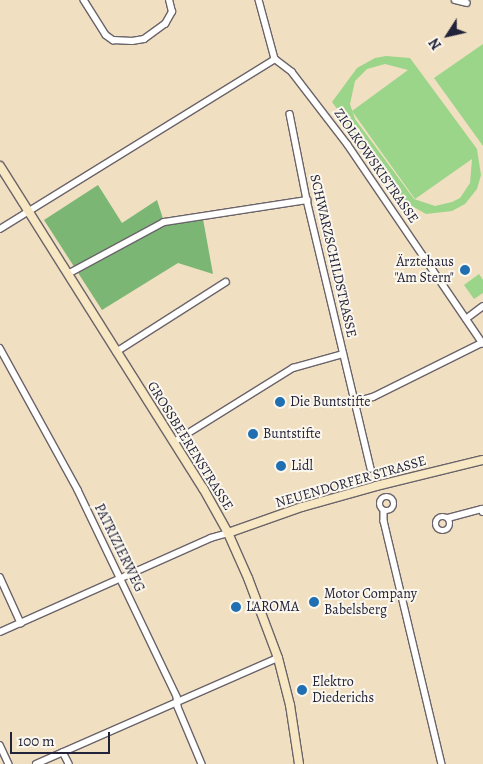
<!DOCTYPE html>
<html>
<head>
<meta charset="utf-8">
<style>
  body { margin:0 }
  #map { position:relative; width:483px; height:764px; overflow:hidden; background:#f1dfc1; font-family:Alegreya,serif }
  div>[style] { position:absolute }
  .green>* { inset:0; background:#9ad589 }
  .forest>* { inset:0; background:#7bb675 }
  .roads { filter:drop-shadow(1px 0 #6a646a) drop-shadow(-1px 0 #6a646a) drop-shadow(0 1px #6a646a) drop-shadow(0 -1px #6a646a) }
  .street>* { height:5.5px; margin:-2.75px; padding:0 2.75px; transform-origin:2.75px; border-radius:2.75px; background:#fff }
  .street>.ring { margin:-2.75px; padding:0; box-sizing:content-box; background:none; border:5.5px solid #fff; border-radius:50% }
  .secondary>* { height:8px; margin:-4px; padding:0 4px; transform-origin:4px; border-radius:4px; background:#f7e8c3 }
  .dots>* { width:14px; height:14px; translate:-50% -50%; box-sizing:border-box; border:2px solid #fbf7ec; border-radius:50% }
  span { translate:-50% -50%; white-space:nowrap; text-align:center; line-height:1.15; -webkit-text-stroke:4px #fbf7ec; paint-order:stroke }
  .street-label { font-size:14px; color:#22223b }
  .poi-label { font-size:14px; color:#22223b }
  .right { translate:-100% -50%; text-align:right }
  .left { translate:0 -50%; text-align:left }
  .north { position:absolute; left:423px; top:10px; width:50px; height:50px; -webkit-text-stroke:4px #fbf7ec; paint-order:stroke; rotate:235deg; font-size:14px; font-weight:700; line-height:20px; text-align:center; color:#22223b }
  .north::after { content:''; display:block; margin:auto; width:18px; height:22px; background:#22223b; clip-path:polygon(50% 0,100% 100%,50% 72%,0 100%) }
  .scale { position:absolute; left:10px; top:732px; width:100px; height:22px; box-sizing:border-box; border:2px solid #22223b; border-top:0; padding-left:6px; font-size:15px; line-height:18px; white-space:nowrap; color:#22223b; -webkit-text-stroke:4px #fbf7ec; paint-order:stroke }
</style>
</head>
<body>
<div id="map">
  <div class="green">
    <i style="clip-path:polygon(483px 44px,483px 146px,434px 78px)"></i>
    <i style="clip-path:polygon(evenodd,386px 56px,410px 58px,477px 149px,481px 175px,477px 189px,465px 204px,452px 211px,426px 214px,405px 202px,332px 102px,357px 68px,375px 58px,386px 56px,385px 64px,408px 70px,352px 111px,415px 199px,472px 159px,470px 183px,460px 198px,452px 202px,435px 206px,414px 199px,355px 119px,350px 104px,355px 81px,367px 69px,385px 64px)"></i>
    <i style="clip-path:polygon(479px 274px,483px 280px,483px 293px,474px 299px,464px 285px)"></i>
  </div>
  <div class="forest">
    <i style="clip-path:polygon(98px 185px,122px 223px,157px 200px,165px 225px,203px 219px,213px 274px,178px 263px,102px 310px,44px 220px)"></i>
  </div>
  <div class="roads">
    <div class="street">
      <i style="left:84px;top:0;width:41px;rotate:57.8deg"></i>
      <i style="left:106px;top:35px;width:9px;rotate:36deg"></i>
      <i style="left:113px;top:40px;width:19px;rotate:3deg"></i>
      <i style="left:132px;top:41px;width:12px;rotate:-9deg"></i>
      <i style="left:144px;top:39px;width:26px;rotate:-36deg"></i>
      <i style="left:165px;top:24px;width:14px;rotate:-60deg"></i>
      <i style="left:172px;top:12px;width:12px;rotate:-104deg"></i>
      <i style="left:259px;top:0;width:61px;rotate:74.8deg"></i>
      <i style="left:275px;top:59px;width:21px;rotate:37deg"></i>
      <i style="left:292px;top:72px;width:92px;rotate:52.5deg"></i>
      <i style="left:348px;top:145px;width:240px;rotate:55.8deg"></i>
      <i style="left:455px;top:0;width:12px;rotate:14deg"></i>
      <i style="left:290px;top:114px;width:88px;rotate:78.8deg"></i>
      <i style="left:307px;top:200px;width:276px;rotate:76.6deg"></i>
      <i style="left:0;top:229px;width:323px;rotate:-31.7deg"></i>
      <i style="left:68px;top:274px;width:109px;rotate:-28.4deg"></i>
      <i style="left:164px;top:222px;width:145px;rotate:-8.7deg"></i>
      <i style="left:466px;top:319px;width:21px;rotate:-37deg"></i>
      <i style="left:0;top:348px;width:162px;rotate:61.2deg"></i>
      <i style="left:78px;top:490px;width:229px;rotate:64.4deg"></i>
      <i style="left:177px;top:697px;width:10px;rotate:84deg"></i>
      <i style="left:178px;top:707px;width:62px;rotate:67.2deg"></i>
      <i style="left:116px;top:352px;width:130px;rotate:-32.5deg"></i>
      <i style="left:355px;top:402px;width:19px;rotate:-16deg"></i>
      <i style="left:373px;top:397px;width:122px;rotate:-26.4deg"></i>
      <i style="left:174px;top:442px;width:140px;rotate:-31.9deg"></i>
      <i style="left:293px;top:368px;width:52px;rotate:-15.6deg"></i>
      <i class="ring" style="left:380px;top:497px;width:8.5px;height:8.5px"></i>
      <i style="left:384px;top:511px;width:10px;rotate:90deg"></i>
      <i style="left:384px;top:521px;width:250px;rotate:76.6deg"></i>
      <i class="ring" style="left:436px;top:517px;width:8.5px;height:8.5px"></i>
      <i style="left:448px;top:518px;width:35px;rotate:-15deg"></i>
      <i style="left:482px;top:509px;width:3px;rotate:72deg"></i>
      <i style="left:0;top:577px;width:51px;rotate:65.5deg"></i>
      <i style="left:0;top:632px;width:231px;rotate:-24deg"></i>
      <i style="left:211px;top:538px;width:18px;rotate:-16deg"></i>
      <i style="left:0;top:745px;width:21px;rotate:65deg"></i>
      <i style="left:63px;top:752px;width:13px;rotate:63deg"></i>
      <i style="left:36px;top:764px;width:264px;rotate:-23.7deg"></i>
    </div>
    <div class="secondary">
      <i style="left:0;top:166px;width:381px;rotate:57.8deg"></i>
      <i style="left:203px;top:488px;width:51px;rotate:60.9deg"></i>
      <i style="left:228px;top:533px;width:49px;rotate:66deg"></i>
      <i style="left:248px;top:578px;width:85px;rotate:69.4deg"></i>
      <i style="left:278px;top:658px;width:49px;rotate:75.7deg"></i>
      <i style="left:290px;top:705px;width:60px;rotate:81.3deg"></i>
      <i style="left:228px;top:533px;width:78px;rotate:-19.4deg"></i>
      <i style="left:302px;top:507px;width:77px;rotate:-15.8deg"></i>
      <i style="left:376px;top:486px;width:110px;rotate:-13.7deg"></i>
    </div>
  </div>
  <div class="dots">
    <i style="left:465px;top:270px;background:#1f6fb2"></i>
    <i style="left:280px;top:402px;background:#1f6fb2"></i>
    <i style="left:253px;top:434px;background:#1f6fb2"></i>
    <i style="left:281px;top:466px;background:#1f6fb2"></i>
    <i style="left:314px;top:602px;background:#1f6fb2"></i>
    <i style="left:236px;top:607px;background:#1f6fb2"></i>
    <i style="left:302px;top:690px;background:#1f6fb2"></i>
  </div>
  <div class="street-label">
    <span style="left:376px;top:166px;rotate:55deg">ZIOLKOWSKISTRASSE</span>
    <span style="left:333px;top:256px;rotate:77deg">SCHWARZSCHILDSTRASSE</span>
    <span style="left:190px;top:446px;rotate:58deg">GROSSBEERENSTRASSE</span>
    <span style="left:351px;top:482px;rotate:-16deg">NEUENDORFER STRASSE</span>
    <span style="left:119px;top:548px;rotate:64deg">PATRIZIERWEG</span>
  </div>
  <div class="poi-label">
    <span class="right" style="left:454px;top:270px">Ärztehaus<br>"Am Stern"</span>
    <span class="left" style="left:290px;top:402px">Die Buntstifte</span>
    <span class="left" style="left:263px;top:434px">Buntstifte</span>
    <span class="left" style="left:291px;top:466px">Lidl</span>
    <span class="left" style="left:324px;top:602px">Motor Company<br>Babelsberg</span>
    <span class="left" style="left:246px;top:607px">L'AROMA</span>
    <span class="left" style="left:312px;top:690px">Elektro<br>Diederichs</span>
  </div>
  <div class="north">N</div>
  <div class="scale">100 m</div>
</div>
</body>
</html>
